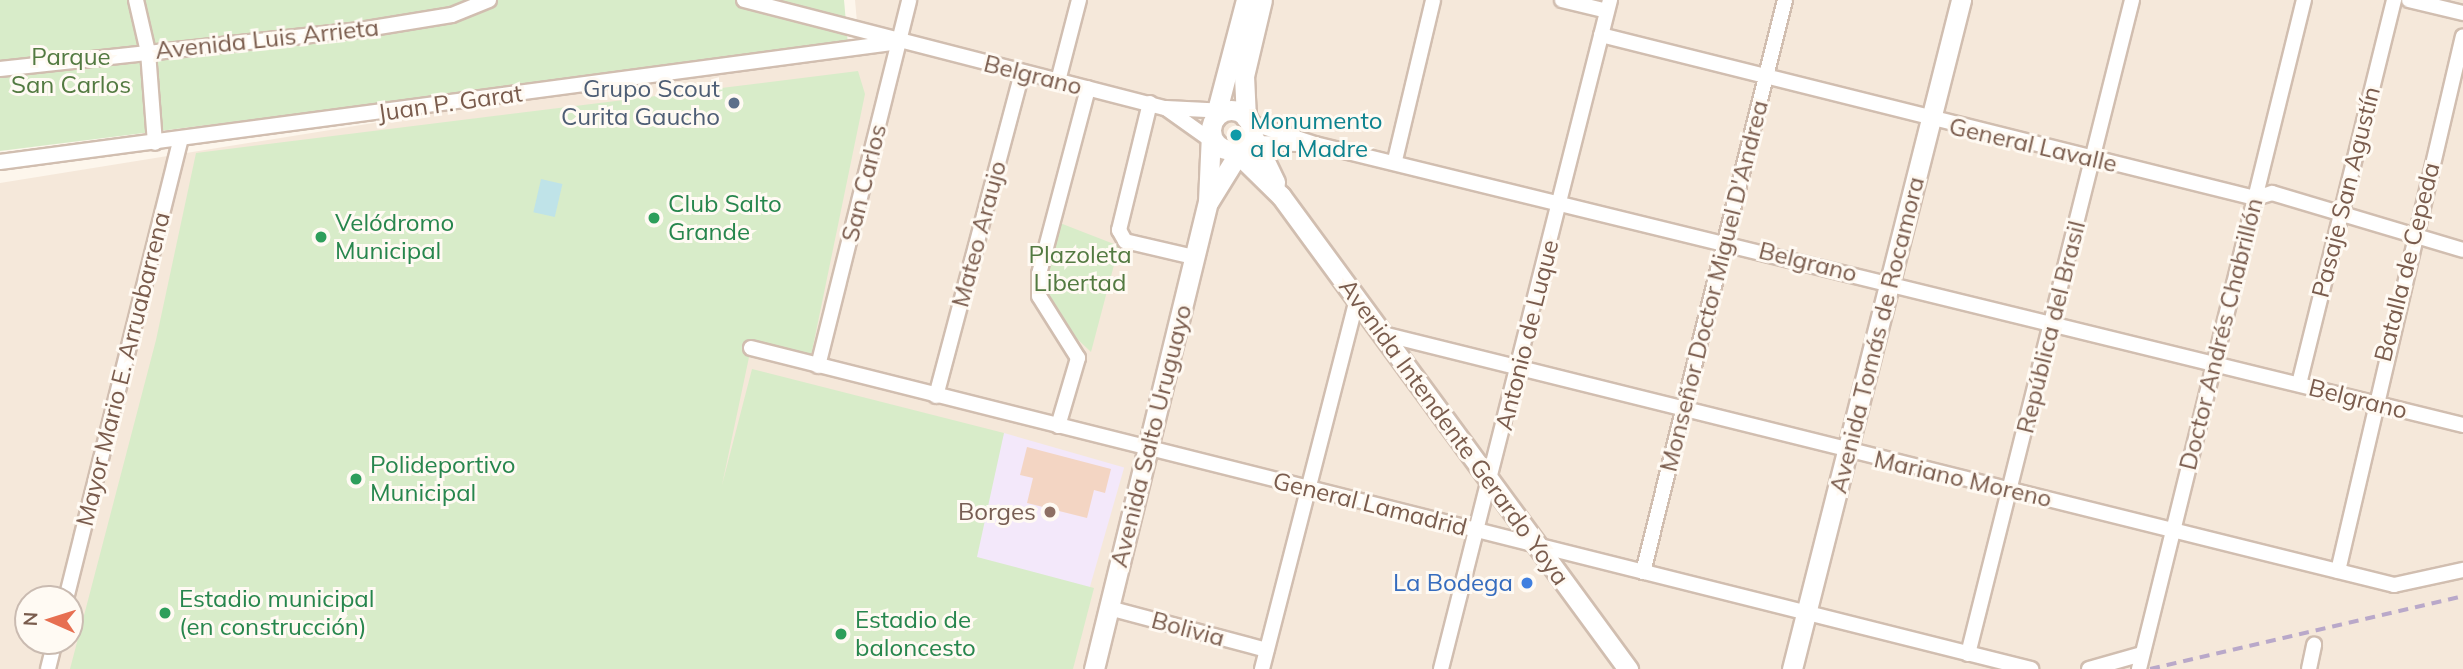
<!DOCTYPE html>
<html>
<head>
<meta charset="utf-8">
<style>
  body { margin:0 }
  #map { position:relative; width:2463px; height:669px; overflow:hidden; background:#fdf6ec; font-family:Mulish,sans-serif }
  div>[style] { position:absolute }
  .residential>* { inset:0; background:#f5e8da }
  .education>* { inset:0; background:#f3e8fa; transform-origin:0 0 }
  .green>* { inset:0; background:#d8ecc9 }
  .water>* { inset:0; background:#bfe3e8; transform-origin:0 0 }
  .building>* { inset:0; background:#f3d5c3 }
  .roads { filter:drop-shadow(2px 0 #d1beb0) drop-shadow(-2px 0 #d1beb0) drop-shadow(0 2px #d1beb0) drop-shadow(0 -2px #d1beb0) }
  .street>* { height:14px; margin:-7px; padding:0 7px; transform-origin:7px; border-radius:7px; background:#fff }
  .secondary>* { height:19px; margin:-9.5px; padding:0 9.5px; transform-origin:9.5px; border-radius:9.5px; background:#fff }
  .secondary>.ring { margin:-9.5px; padding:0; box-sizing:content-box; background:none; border:19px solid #fff; border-radius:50% }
  .rail>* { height:3.5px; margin-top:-1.75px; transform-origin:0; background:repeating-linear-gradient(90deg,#b9a8c9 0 10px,transparent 0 17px) }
  .dots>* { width:19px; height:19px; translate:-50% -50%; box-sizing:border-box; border:4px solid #fffaf3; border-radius:50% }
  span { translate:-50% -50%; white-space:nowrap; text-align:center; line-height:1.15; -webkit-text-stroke:6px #fffaf3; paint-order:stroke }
  .street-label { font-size:24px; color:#7a5c4d }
  .park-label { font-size:24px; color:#537a41 }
  .service-label { font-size:24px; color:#4e5e75 }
  .right { translate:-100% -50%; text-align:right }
  .culture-label { font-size:24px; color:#0d838f }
  .left { translate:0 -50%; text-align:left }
  .leisure-label { font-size:24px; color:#27864d }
  .education-label { font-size:24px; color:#785e54 }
  .shop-label { font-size:24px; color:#366cbe }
  .north { position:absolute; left:14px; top:585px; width:70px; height:70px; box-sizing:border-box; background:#fffaf3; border:2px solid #cabbb1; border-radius:50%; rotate:273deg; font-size:19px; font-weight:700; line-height:28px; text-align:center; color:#7a5c4d }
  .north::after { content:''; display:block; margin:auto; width:24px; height:32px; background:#e76f51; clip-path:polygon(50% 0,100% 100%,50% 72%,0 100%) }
</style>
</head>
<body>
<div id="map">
  <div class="residential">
    <i style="clip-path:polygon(evenodd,855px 0,2463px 0,2463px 669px,0 669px,0 183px,859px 45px,855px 0,28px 599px,70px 599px,70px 641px,28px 641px,28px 599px)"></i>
  </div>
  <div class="education">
    <i style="left:1004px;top:433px;width:125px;height:127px;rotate:16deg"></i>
  </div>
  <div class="green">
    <i style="clip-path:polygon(0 0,844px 0,848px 45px,0 151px)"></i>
    <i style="clip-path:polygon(858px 71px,865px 94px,811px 356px,752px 343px,722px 485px,752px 369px,1004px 433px,977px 557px,1094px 588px,1073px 669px,70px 669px,156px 340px,196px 153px)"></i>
    <i style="clip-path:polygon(1060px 223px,1119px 246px,1091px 352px,1058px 321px,1041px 292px)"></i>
  </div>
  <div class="water">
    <i style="left:541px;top:179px;width:22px;height:34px;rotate:13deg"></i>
  </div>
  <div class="building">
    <i style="clip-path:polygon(1027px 447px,1111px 469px,1105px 493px,1094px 490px,1087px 518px,1027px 503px,1033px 478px,1020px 475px)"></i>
  </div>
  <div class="roads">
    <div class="street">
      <i style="left:136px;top:0;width:53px;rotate:77deg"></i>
      <i style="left:148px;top:52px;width:91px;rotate:85.6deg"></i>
      <i style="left:744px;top:0;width:436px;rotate:14.4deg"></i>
      <i style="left:1166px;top:108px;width:61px;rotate:2.8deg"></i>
      <i style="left:1562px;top:0;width:46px;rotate:13.7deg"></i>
      <i style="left:2409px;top:0;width:56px;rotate:13.5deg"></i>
      <i style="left:1601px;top:35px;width:674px;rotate:14deg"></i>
      <i style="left:2255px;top:198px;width:18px;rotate:-16deg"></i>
      <i style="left:2272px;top:193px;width:199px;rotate:16.6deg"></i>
      <i style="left:0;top:69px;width:362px;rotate:-6.2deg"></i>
      <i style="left:360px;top:30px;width:93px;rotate:-9.3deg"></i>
      <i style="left:452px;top:15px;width:40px;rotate:-22deg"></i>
      <i style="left:1058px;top:81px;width:84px;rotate:-75.5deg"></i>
      <i style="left:1150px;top:103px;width:131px;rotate:103.7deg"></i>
      <i style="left:1119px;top:230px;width:13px;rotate:61deg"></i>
      <i style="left:1125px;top:241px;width:71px;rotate:13.1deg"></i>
      <i style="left:1167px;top:109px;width:60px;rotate:35.5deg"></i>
      <i style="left:1248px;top:122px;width:71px;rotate:18.2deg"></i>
      <i style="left:1315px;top:144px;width:1182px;rotate:13.75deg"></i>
      <i style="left:1248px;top:143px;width:53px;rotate:1.1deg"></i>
      <i style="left:1395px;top:160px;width:164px;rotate:-76.6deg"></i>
      <i style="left:0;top:162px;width:907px;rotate:-7.6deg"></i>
      <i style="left:1383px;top:334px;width:1042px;rotate:13.94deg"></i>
      <i style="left:2394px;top:585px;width:71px;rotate:-12.3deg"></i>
      <i style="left:751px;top:348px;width:1320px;rotate:14.08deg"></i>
      <i style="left:818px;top:366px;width:377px;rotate:-76deg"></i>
      <i style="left:2299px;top:384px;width:396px;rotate:-76.1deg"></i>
      <i style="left:936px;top:396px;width:335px;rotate:-75.1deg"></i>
      <i style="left:1058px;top:426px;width:71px;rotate:-73.6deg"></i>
      <i style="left:1078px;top:358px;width:73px;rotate:-122.2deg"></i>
      <i style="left:1039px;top:296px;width:22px;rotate:-90deg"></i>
      <i style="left:1039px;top:274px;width:192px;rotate:-75.2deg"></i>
      <i style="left:2338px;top:571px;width:549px;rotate:-76.85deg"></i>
      <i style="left:1643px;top:572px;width:589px;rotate:-76.06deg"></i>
      <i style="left:66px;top:599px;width:474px;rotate:-76deg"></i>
      <i style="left:1109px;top:608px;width:163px;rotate:14.9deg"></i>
      <i style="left:1968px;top:654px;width:674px;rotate:-75.92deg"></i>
      <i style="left:48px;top:669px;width:29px;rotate:-76deg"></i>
      <i style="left:1262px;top:669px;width:382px;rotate:-75.6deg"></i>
      <i style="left:1441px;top:669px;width:690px;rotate:-75.82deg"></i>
      <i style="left:2089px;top:669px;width:55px;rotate:-15.8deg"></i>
      <i style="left:2139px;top:669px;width:689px;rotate:-76.15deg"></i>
      <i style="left:2309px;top:669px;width:25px;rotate:-78deg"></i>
    </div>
    <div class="secondary">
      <i class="ring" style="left:1211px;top:110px;width:21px;height:21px"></i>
      <i style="left:1215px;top:118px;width:122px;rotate:-75.3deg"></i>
      <i style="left:1246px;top:118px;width:42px;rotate:-92.7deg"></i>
      <i style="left:1244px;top:76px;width:78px;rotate:-76.7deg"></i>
      <i style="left:1250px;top:130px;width:58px;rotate:64.3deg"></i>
      <i style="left:1234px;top:150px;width:66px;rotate:44.4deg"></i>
      <i style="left:1281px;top:196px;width:587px;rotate:53.74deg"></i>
      <i style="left:1209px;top:201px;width:65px;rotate:-58.3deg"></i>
      <i style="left:1094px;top:669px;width:481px;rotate:-76.3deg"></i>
      <i style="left:1208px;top:202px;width:70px;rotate:-87.5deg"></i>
      <i style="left:1792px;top:669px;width:690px;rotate:-75.82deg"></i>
    </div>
  </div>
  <div class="rail">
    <i style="left:2150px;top:669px;width:321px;rotate:-13.1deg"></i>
  </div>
  <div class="dots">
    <i style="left:734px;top:103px;background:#5c6f8a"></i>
    <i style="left:1236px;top:135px;background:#0f9aa8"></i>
    <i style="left:654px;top:218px;background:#2e9e5b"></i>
    <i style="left:321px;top:237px;background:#2e9e5b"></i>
    <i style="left:356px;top:479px;background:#2e9e5b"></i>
    <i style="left:1050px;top:512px;background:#8d6e63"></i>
    <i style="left:1527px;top:583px;background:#3f7fe0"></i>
    <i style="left:165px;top:613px;background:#2e9e5b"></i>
    <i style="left:841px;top:634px;background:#2e9e5b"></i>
  </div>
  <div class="street-label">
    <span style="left:267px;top:39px;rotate:-6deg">Avenida Luis Arrieta</span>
    <span style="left:1033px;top:75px;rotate:14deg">Belgrano</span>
    <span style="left:450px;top:103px;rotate:-8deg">Juan P. Garat</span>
    <span style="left:2033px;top:145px;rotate:13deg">General Lavalle</span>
    <span style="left:864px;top:183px;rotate:-76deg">San Carlos</span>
    <span style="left:2346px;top:192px;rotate:-76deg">Pasaje San Agustín</span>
    <span style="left:979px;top:234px;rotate:-75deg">Mateo Araujo</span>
    <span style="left:1808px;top:262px;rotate:14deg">Belgrano</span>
    <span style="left:2407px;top:262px;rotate:-76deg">Batalla de Cepeda</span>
    <span style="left:1714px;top:286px;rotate:-76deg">Monseñor Doctor Miguel D'Andrea</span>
    <span style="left:2051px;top:327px;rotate:-76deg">República del Brasil</span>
    <span style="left:2221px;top:334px;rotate:-76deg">Doctor Andrés Chabrillón</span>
    <span style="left:1527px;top:335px;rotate:-76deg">Antonio de Luque</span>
    <span style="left:1877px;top:335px;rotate:-76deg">Avenida Tomás de Rocamora</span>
    <span style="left:123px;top:369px;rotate:-76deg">Mayor Mario E. Arruabarrena</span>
    <span style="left:2358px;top:399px;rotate:14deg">Belgrano</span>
    <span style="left:1454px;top:432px;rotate:54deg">Avenida Intendente Gerardo Yoya</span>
    <span style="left:1151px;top:436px;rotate:-76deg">Avenida Salto Uruguayo</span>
    <span style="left:1963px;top:479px;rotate:13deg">Mariano Moreno</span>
    <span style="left:1370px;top:504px;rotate:14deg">General Lamadrid</span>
    <span style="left:1188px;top:629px;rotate:15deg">Bolivia</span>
  </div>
  <div class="park-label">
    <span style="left:71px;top:71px">Parque<br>San Carlos</span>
    <span style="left:1080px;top:269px">Plazoleta<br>Libertad</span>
  </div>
  <div class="service-label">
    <span class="right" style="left:720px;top:103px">Grupo Scout<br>Curita Gaucho</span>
  </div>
  <div class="culture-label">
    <span class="left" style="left:1250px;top:135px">Monumento<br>a la Madre</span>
  </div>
  <div class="leisure-label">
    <span class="left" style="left:668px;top:218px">Club Salto<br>Grande</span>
    <span class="left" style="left:335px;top:237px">Velódromo<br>Municipal</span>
    <span class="left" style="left:370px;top:479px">Polideportivo<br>Municipal</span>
    <span class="left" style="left:179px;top:613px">Estadio municipal<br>(en construcción)</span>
    <span class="left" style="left:855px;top:634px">Estadio de<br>baloncesto</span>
  </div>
  <div class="education-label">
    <span class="right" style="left:1036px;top:512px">Borges</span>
  </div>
  <div class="shop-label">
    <span class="right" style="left:1513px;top:583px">La Bodega</span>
  </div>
  <div class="north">N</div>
</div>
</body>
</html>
